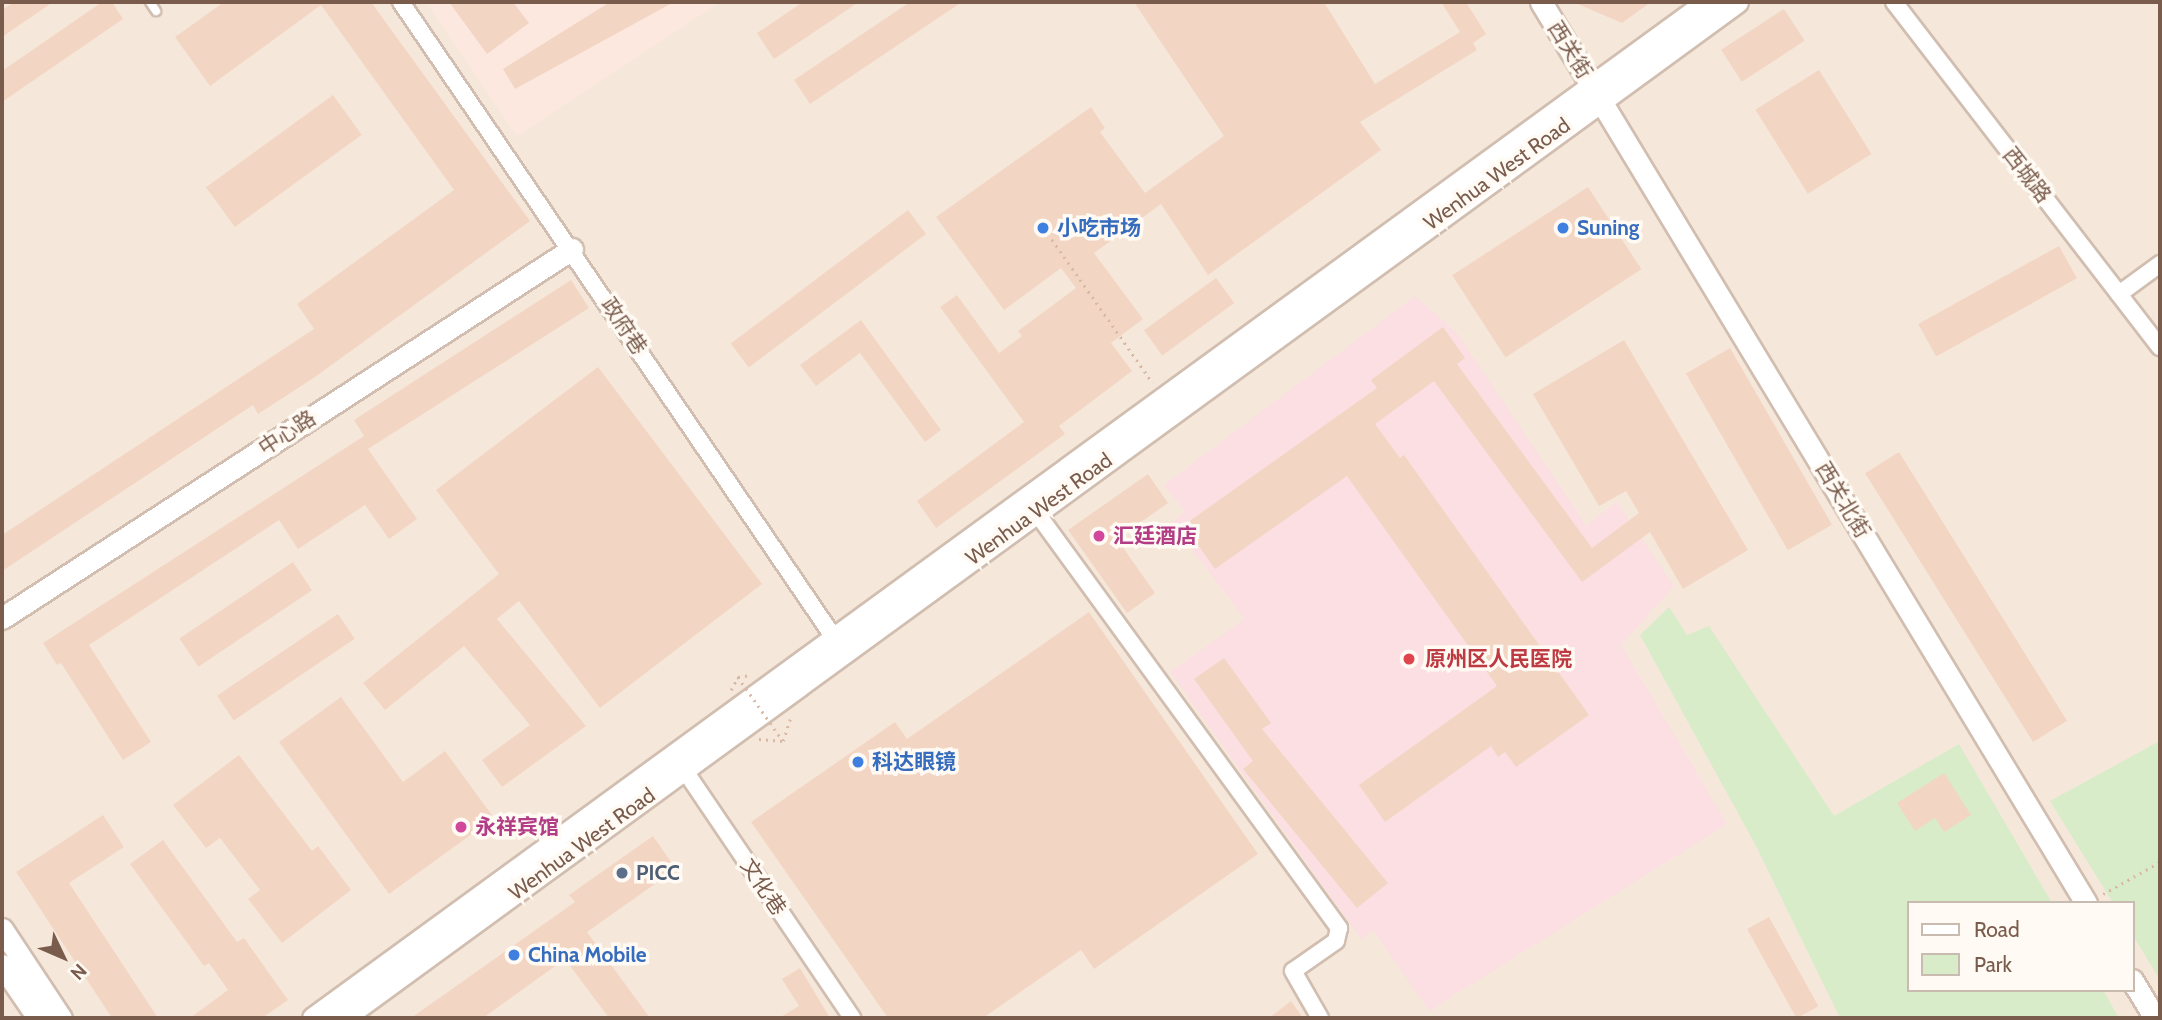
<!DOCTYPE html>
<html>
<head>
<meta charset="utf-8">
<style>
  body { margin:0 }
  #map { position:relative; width:2162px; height:1020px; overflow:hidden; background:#fdf6ec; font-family:Cabin,"Noto Sans SC",sans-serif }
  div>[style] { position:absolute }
  .residential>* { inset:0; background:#f5e8da }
  .commercial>* { inset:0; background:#fde8e0 }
  .medical>* { inset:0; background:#fbdfe3 }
  .green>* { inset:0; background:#d8ecc9 }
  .building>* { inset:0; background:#f3d5c3; transform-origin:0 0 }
  .path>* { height:2.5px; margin-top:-1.25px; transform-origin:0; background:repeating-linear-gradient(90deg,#d9b8a5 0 2px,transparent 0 7px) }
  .roads { filter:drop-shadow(2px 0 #d1beb0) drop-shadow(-2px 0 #d1beb0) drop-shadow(0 2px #d1beb0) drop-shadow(0 -2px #d1beb0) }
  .lane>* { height:8px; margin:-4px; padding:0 4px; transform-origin:4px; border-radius:4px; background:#fff }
  .street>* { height:16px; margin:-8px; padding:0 8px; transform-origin:8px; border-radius:8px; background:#fff }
  .secondary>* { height:21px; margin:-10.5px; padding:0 10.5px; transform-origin:10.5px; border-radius:10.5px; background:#fff }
  .path-bridge>* { height:2.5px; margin-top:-1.25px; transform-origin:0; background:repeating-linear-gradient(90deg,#d9b8a5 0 2px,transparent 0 7px) }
  .dots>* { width:19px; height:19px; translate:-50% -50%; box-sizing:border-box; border:4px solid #fffaf3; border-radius:50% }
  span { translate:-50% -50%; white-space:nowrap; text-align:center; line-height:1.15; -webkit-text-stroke:7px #fffaf3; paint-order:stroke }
  .street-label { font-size:21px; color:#7a5c4d }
  .shop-label { font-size:21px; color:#366cbe; font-weight:700 }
  .left { translate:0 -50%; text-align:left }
  .hotel-label { font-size:21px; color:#b23c85; font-weight:700 }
  .health-label { font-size:21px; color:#be3a42; font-weight:700 }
  .service-label { font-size:21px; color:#4e5e75; font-weight:700 }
  .frame { position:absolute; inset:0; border:4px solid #7a5c4d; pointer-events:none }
  .legend { position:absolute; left:1907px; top:901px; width:228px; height:91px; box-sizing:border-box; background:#fffaf3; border:2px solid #cabbb1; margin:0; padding:9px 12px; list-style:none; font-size:21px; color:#7a5c4d }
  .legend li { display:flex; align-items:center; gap:14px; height:35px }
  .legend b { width:35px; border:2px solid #cabbb1 }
  .north { position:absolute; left:28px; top:922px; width:70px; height:70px; -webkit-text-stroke:5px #fffaf3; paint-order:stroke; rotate:134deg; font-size:19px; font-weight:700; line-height:28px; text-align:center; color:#7a5c4d }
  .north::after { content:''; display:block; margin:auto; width:24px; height:32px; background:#7a5c4d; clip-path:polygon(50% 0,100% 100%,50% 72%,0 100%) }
</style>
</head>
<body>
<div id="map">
  <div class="residential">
    <i style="clip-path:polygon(evenodd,2px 2px,2160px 2px,2160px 1018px,2px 1018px,2px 2px,1908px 903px,2132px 903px,2132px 990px,1908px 990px,1908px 903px)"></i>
  </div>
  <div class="commercial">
    <i style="clip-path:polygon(426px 2px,720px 2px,517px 136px)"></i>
  </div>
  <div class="medical">
    <i style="clip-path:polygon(1415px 296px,1456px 332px,1586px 525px,1617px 502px,1674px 586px,1621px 645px,1727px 824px,1429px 1011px,1374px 931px,1361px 939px,1170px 672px,1245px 619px,1172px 523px,1185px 511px,1164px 485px)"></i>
  </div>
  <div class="green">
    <i style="clip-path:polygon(1669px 607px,1687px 635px,1709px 626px,1834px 816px,1959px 744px,2052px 903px,1908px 903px,1908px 990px,2103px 990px,2119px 1018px,1840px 1018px,1755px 844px,1640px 635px)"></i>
    <i style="clip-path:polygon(2160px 741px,2160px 980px,2132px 934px,2132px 903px,2113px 903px,2050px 801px)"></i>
  </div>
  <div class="building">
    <i style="clip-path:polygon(14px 2px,53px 2px,2px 37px,2px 10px)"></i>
    <i style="clip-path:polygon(102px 2px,112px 2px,123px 19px,2px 102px,2px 71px)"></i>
    <i style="clip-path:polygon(224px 2px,371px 2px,530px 221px,315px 377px,258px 414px,253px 405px,2px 571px,2px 535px,314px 329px,297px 304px,454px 190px,321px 5px,210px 86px,175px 37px)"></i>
    <i style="clip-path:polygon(449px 2px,513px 2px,529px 23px,487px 54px)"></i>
    <i style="clip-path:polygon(610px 2px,674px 2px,515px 89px,503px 69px)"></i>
    <i style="clip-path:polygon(803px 2px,859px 2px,774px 59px,757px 33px)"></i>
    <i style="clip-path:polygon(910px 2px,962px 2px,810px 104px,794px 80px)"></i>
    <i style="clip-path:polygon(1134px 2px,1324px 2px,1375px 84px,1460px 32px,1441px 2px,1466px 2px,1486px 34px,1473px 43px,1477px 50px,1360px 122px,1381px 150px,1208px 275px,1161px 204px,1094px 253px,1143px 319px,1111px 343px,1132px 371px,1059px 426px,1065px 434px,936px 528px,917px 501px,1024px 422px,940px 307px,957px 295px,999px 353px,1022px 336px,1018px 331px,1076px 288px,1061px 268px,1004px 310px,936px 217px,1091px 107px,1105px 128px,1100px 132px,1145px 193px,1224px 136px)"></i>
    <i style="clip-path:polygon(1573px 2px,1651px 2px,1622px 23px)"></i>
    <i style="left:1784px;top:9px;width:38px;height:75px;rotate:57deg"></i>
    <i style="left:1819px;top:70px;width:99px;height:75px;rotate:58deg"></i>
    <i style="left:333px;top:95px;width:49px;height:157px;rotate:54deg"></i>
    <i style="left:1588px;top:187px;width:98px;height:162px;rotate:57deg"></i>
    <i style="left:908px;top:210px;width:30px;height:222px;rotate:53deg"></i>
    <i style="left:2059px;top:246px;width:37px;height:161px;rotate:61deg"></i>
    <i style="left:1216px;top:278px;width:31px;height:89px;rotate:54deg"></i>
    <i style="clip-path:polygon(571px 280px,589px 308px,368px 449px,417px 519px,389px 539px,365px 505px,298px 549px,279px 520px,89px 645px,151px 742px,123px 760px,61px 663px,57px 665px,43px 643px,364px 436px,354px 420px)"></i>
    <i style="clip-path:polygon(861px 320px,941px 430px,925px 442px,860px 353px,816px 386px,800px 365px)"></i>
    <i style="clip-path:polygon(1443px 327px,1465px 358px,1457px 364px,1592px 548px,1639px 513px,1626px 491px,1599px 506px,1533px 394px,1624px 340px,1748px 550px,1683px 589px,1650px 532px,1582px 582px,1434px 381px,1375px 424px,1400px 458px,1404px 455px,1589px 715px,1516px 767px,1505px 752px,1498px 757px,1491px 746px,1385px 822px,1359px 785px,1497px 686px,1347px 476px,1215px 569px,1184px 525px,1377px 388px,1371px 380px)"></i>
    <i style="left:1730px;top:348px;width:204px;height:51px;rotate:60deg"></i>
    <i style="clip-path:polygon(598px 367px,762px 584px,600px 708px,519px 601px,497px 619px,586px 726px,502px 787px,482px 760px,530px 725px,464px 646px,385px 710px,363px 683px,499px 574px,436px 490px)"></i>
    <i style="left:1899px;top:452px;width:317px;height:40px;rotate:58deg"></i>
    <i style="clip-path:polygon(1148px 474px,1168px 503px,1117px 539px,1155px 593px,1127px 613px,1068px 530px)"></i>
    <i style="left:293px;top:562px;width:34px;height:137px;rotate:56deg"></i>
    <i style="clip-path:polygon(1089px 612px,1258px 854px,1094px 969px,1081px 950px,983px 1018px,888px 1018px,751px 822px,895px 722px,907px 739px)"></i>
    <i style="left:338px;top:614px;width:30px;height:146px;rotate:56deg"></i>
    <i style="clip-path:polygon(1224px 658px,1271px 723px,1262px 729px,1388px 883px,1357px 908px,1243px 769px,1253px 761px,1194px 679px)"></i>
    <i style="clip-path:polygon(341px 697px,403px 782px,445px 751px,494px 818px,389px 894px,279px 742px)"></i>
    <i style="clip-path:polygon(239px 755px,312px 851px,318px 846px,351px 890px,282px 943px,248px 899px,260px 890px,220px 838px,206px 848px,173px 805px)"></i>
    <i style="clip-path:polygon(1944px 773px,1971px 815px,1944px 832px,1935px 818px,1915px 831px,1897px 803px)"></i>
    <i style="clip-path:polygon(103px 815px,124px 847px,69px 883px,158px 1018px,112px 1018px,16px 872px)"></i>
    <i style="clip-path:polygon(653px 836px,676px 869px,587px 932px,650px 1018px,609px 1018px,565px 959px,483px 1018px,411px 1018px,575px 902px,569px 895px)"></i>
    <i style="clip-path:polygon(163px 840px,237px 942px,244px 938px,288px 1000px,262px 1018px,190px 1018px,228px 990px,209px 963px,204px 966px,130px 864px)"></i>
    <i style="left:1769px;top:917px;width:102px;height:25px;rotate:61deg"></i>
    <i style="clip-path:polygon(800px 968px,830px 1018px,779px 1018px,799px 1006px,782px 979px)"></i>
    <i style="clip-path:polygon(1291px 1001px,1303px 1018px,1269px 1018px)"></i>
  </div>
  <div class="path">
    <i style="left:1044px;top:228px;width:189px;rotate:54.9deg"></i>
    <i style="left:731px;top:690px;width:15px;rotate:-62deg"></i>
    <i style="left:738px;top:677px;width:13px;rotate:-9deg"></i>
    <i style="left:759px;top:739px;width:24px;rotate:5deg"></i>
    <i style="left:783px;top:741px;width:26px;rotate:-72deg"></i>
    <i style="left:2103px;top:894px;width:65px;rotate:-29.3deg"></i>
  </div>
  <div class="roads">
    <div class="lane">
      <i style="left:150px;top:2px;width:11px;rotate:56deg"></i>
    </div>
    <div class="street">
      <i style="left:401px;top:2px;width:778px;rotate:55.74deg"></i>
      <i style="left:1894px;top:2px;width:436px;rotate:52.4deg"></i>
      <i style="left:2119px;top:294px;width:51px;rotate:-36.2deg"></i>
      <i style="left:1036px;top:512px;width:515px;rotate:53.93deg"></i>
      <i style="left:1339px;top:928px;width:13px;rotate:103deg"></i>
      <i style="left:1336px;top:941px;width:52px;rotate:145.1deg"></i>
      <i style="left:1293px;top:971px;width:54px;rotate:60.1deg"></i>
      <i style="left:679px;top:762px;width:309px;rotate:55.9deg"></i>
    </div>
    <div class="secondary">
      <i style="left:1541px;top:2px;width:1053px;rotate:58.83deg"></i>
      <i style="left:2px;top:618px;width:679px;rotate:-32.92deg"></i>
      <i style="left:2px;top:929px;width:107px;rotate:56.5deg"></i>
      <i style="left:2px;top:965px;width:64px;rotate:55.8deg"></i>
      <i style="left:2132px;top:980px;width:44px;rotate:58.8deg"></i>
      <i style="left:313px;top:1018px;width:1725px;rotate:-36.09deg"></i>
      <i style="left:343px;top:1018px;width:1725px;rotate:-36.09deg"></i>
    </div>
  </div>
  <div class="path-bridge">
    <i style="left:738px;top:677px;width:78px;rotate:54.9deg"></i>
  </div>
  <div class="dots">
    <i style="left:1043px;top:228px;background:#3f7fe0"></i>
    <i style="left:1563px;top:228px;background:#3f7fe0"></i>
    <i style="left:1099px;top:536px;background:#d1479c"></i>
    <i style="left:1409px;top:659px;background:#e0444e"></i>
    <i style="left:858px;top:762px;background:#3f7fe0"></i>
    <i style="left:461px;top:827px;background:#d1479c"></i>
    <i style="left:622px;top:873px;background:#5c6f8a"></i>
    <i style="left:514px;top:955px;background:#3f7fe0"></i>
  </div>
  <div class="street-label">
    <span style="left:1570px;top:50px;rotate:58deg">西关街</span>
    <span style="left:1497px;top:174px;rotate:-36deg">Wenhua West Road</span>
    <span style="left:2027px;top:175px;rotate:52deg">西城路</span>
    <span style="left:624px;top:326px;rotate:56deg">政府巷</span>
    <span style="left:287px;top:433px;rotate:-33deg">中心路</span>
    <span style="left:1843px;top:500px;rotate:59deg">西关北街</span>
    <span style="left:1039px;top:509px;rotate:-36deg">Wenhua West Road</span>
    <span style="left:582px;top:844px;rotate:-36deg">Wenhua West Road</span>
    <span style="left:763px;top:887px;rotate:56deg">文化巷</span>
  </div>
  <div class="shop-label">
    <span class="left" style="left:1057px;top:228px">小吃市场</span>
    <span class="left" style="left:1577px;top:228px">Suning</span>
    <span class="left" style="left:872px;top:762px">科达眼镜</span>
    <span class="left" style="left:528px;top:955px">China Mobile</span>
  </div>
  <div class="hotel-label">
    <span class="left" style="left:1113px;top:536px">汇廷酒店</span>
    <span class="left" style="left:475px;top:827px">永祥宾馆</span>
  </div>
  <div class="health-label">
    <span class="left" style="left:1425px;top:659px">原州区人民医院</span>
  </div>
  <div class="service-label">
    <span class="left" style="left:636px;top:873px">PICC</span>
  </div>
  <div class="frame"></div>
  <ul class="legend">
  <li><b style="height:9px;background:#fff"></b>Road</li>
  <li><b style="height:19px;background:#d8ecc9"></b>Park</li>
  </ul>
  <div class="north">N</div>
</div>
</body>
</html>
